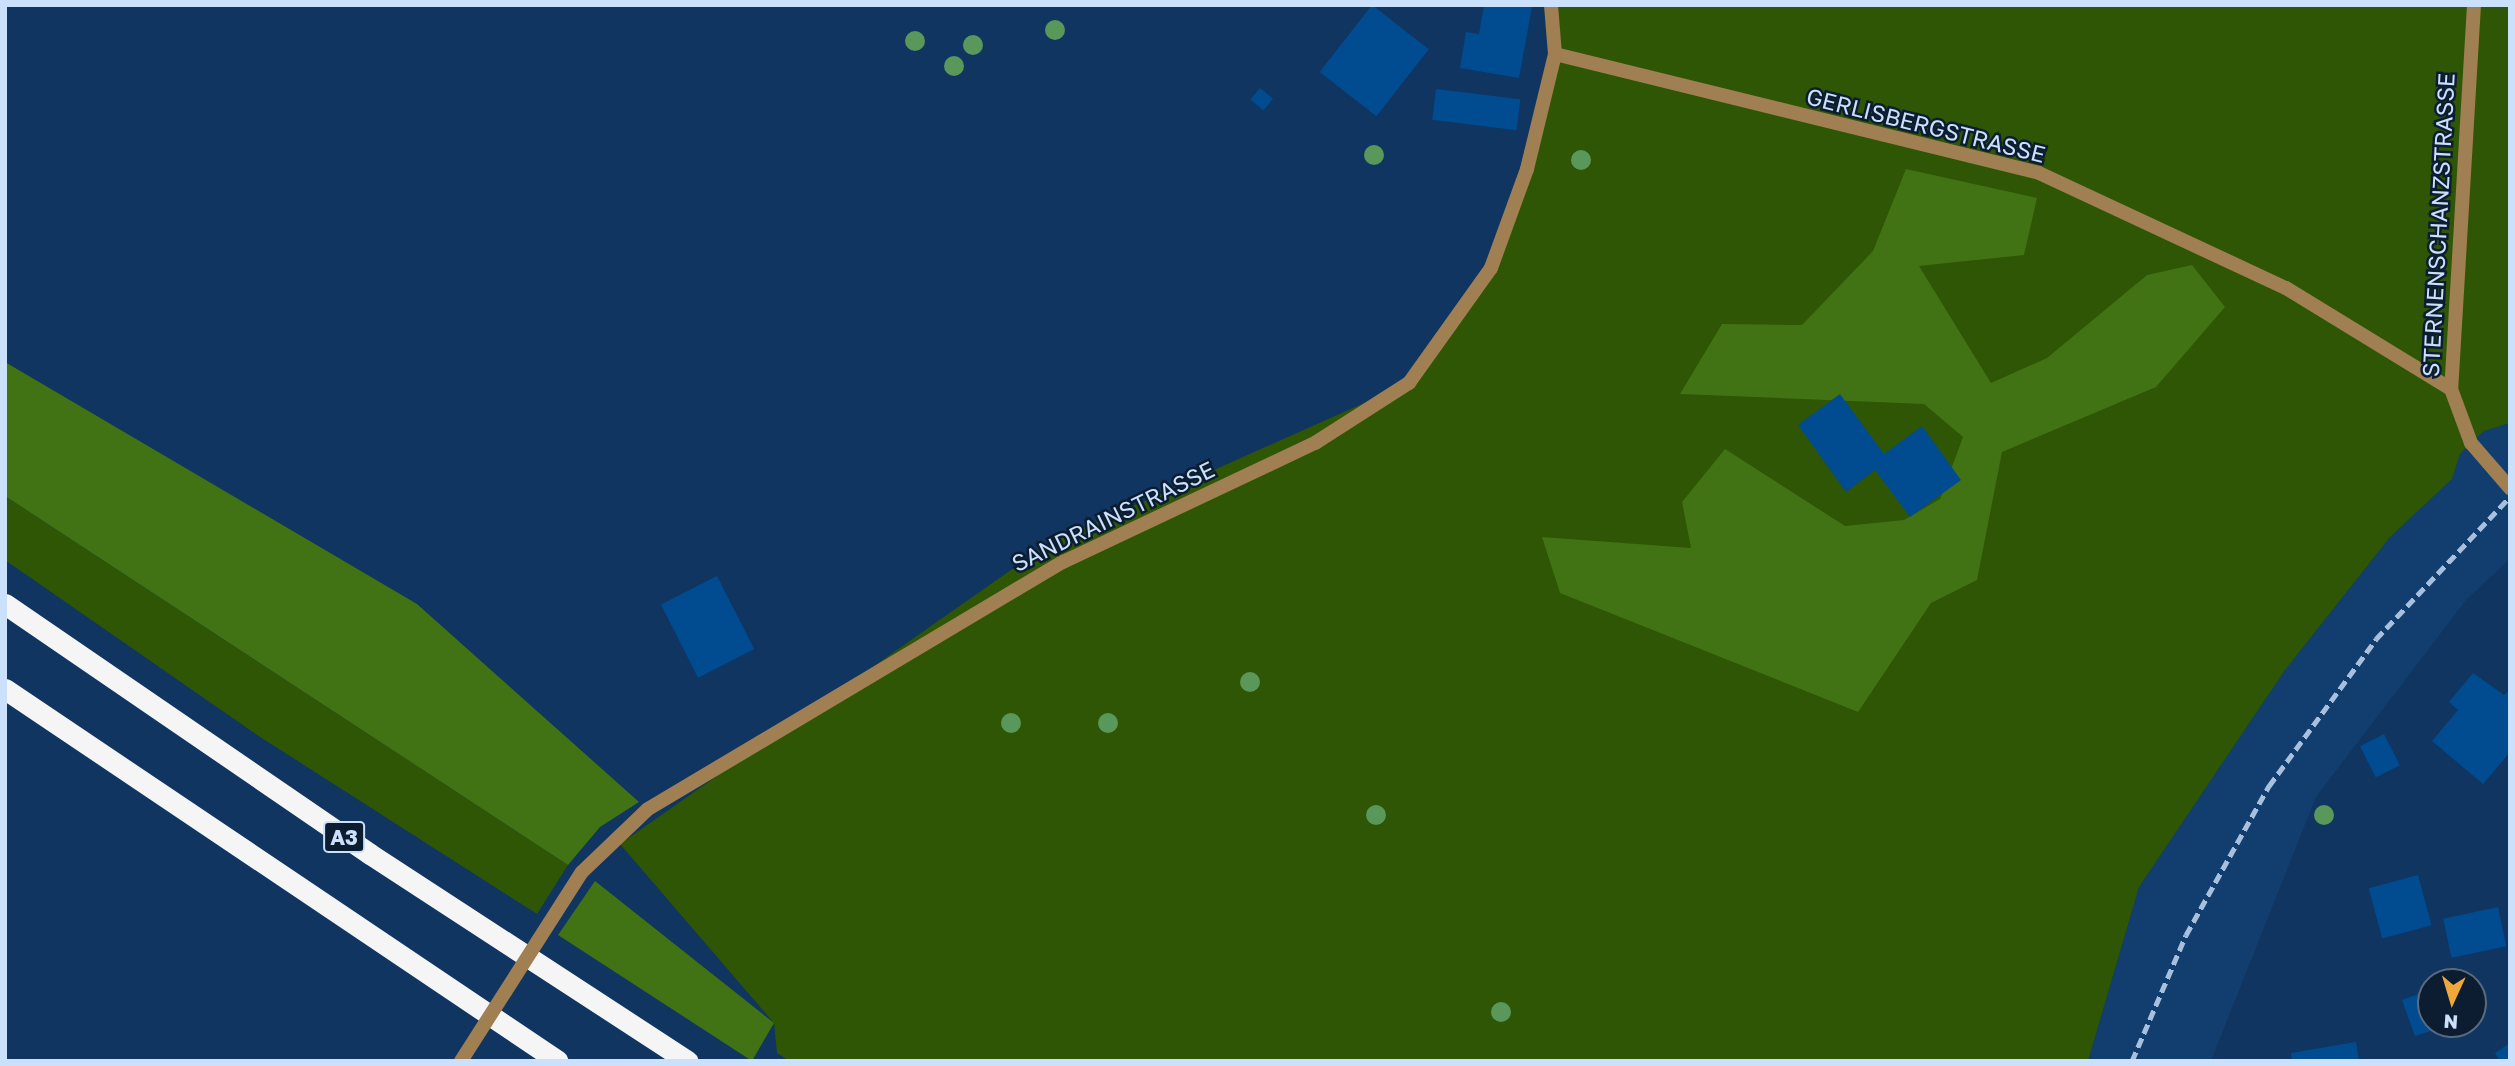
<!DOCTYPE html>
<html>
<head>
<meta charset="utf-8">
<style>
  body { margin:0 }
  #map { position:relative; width:2515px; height:1066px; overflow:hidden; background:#0f3560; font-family:"Golos Text",sans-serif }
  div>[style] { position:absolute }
  .built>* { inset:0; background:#113e6f }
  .green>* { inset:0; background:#2e5605 }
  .forest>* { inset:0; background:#417214 }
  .building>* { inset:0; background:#014c91; transform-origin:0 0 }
  .street>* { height:14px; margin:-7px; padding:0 7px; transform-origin:7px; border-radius:7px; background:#a07f52 }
  .highway>* { height:21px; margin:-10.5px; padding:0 10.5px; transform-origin:10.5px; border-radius:10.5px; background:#f5f5f5 }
  .rail>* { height:5px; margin-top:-2.5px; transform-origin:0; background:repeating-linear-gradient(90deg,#a8c0de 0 10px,transparent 0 15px) }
  .street-bridge>* { height:14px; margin:-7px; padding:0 7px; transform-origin:7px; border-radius:7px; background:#a07f52 }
  .trees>* { width:20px; height:20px; margin:-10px; border-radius:50%; background:#59975a }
  span { translate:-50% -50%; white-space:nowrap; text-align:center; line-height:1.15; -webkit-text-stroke:5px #0d1d31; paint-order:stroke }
  .shield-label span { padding:2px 5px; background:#0d1d31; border:2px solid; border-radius:5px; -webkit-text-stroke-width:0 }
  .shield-label { font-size:21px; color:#cbe0fb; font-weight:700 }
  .street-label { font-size:23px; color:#cbe0fb }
  .frame { position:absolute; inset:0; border:7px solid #cbe0fb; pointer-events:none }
  .north { position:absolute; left:2417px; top:968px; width:70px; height:70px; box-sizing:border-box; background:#0d1d31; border:2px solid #596b82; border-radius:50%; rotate:184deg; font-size:19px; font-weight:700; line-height:28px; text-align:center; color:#cbe0fb }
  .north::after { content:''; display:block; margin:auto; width:24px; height:32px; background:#eea83c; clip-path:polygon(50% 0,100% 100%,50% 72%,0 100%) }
</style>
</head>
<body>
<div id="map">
  <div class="built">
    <i style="clip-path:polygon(2510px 423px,2510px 559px,2466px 600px,2316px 797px,2211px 1061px,2088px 1061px,2139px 887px,2285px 670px,2390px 537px,2452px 479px,2460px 454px,2484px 431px)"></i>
  </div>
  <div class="green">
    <i style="clip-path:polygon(1551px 5px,2510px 5px,2510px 423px,2484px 431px,2460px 454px,2452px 479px,2390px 537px,2285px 670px,2139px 887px,2088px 1061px,789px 1061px,777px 1053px,774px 1023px,620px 844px,1048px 544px,1409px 383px,1491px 268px,1555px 54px)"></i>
    <i style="clip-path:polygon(5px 496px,568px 865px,537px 914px,257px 735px,5px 560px)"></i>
  </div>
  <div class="forest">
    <i style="clip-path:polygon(1906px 169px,2037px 198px,2024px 255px,1919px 266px,1991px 383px,2047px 358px,2147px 275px,2192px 265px,2225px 307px,2156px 387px,2002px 452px,1977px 580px,1931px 603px,1858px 712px,1560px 593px,1542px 537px,1691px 548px,1682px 502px,1725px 449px,1845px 526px,1904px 520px,1940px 499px,1963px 437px,1924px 404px,1680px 394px,1722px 324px,1802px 325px,1873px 251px)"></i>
    <i style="clip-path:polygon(5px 362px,417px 604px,639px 802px,600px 827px,568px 865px,5px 496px)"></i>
    <i style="clip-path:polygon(595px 881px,774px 1023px,752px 1061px,558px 935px)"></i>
  </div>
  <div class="building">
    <i style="left:1372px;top:5px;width:72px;height:85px;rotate:38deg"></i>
    <i style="clip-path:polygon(1484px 5px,1532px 7px,1519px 78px,1460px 68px,1466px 32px,1479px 34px)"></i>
    <i style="left:1260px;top:88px;width:17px;height:15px;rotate:40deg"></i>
    <i style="left:1436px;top:89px;width:85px;height:31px;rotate:7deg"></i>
    <i style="clip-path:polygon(1840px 394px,1884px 454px,1922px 426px,1961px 480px,1910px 517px,1875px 470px,1846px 492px,1798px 425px)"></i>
    <i style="left:717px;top:576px;width:82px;height:63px;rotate:63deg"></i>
    <i style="clip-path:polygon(2473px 673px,2504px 695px,2510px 690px,2510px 752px,2483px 784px,2432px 741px,2458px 710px,2449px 702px)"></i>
    <i style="left:2384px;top:734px;width:35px;height:27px;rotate:63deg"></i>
    <i style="left:2418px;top:875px;width:52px;height:51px;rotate:75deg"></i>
    <i style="left:2498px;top:907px;width:40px;height:56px;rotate:78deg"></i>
    <i style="clip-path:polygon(2430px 990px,2431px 1024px,2443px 1027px,2415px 1036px,2402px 1000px)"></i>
    <i style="clip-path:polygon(2356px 1042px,2359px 1061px,2292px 1061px,2291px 1053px)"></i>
    <i style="clip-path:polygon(2510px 1043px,2510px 1061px,2500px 1061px,2495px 1053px)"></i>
  </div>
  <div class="street">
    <i style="left:2474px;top:5px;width:385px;rotate:93.4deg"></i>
    <i style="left:2451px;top:389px;width:58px;rotate:69.7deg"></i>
    <i style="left:2471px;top:443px;width:60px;rotate:49.1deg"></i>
    <i style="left:1555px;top:54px;width:498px;rotate:13.8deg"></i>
    <i style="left:2039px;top:173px;width:272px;rotate:25deg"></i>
    <i style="left:2286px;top:288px;width:193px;rotate:31.5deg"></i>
    <i style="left:582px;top:872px;width:91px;rotate:-43.7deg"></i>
    <i style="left:648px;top:809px;width:483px;rotate:-30.8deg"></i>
    <i style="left:1063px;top:562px;width:279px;rotate:-25.3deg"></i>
    <i style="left:1315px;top:443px;width:112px;rotate:-32.6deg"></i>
    <i style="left:1409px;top:383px;width:141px;rotate:-54.5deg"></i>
    <i style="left:1491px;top:268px;width:105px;rotate:-70deg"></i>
    <i style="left:1527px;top:169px;width:118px;rotate:-76.3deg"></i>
    <i style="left:1555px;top:54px;width:49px;rotate:-94.7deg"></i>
  </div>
  <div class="highway">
    <i style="left:5px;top:604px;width:442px;rotate:34.4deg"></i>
    <i style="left:370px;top:854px;width:379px;rotate:33.1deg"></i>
    <i style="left:5px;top:689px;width:666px;rotate:33.93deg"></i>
  </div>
  <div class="rail">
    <i style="left:2132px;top:1061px;width:137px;rotate:-66.8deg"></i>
    <i style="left:2186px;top:935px;width:171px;rotate:-60.9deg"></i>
    <i style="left:2269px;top:786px;width:182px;rotate:-53.9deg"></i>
    <i style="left:2376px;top:639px;width:195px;rotate:-46.7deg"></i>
  </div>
  <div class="street-bridge">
    <i style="left:461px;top:1061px;width:224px;rotate:-57.4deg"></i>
  </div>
  <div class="trees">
    <i style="left:1055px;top:30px"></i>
    <i style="left:915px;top:41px"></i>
    <i style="left:973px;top:45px"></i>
    <i style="left:954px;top:66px"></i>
    <i style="left:1374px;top:155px"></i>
    <i style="left:1581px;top:160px"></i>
    <i style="left:1250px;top:682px"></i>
    <i style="left:1011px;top:723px"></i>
    <i style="left:1108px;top:723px"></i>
    <i style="left:1376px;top:815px"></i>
    <i style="left:2324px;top:815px"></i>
    <i style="left:1501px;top:1012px"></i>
  </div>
  <div class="shield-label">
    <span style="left:344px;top:837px">A3</span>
  </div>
  <div class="street-label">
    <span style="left:1926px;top:125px;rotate:14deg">GERLISBERGSTRASSE</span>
    <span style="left:2438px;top:225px;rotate:-87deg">STERNENSCHANZSTRASSE</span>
    <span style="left:1113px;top:516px;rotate:-26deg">SANDRAINSTRASSE</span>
  </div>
  <div class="frame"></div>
  <div class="north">N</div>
</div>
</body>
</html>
